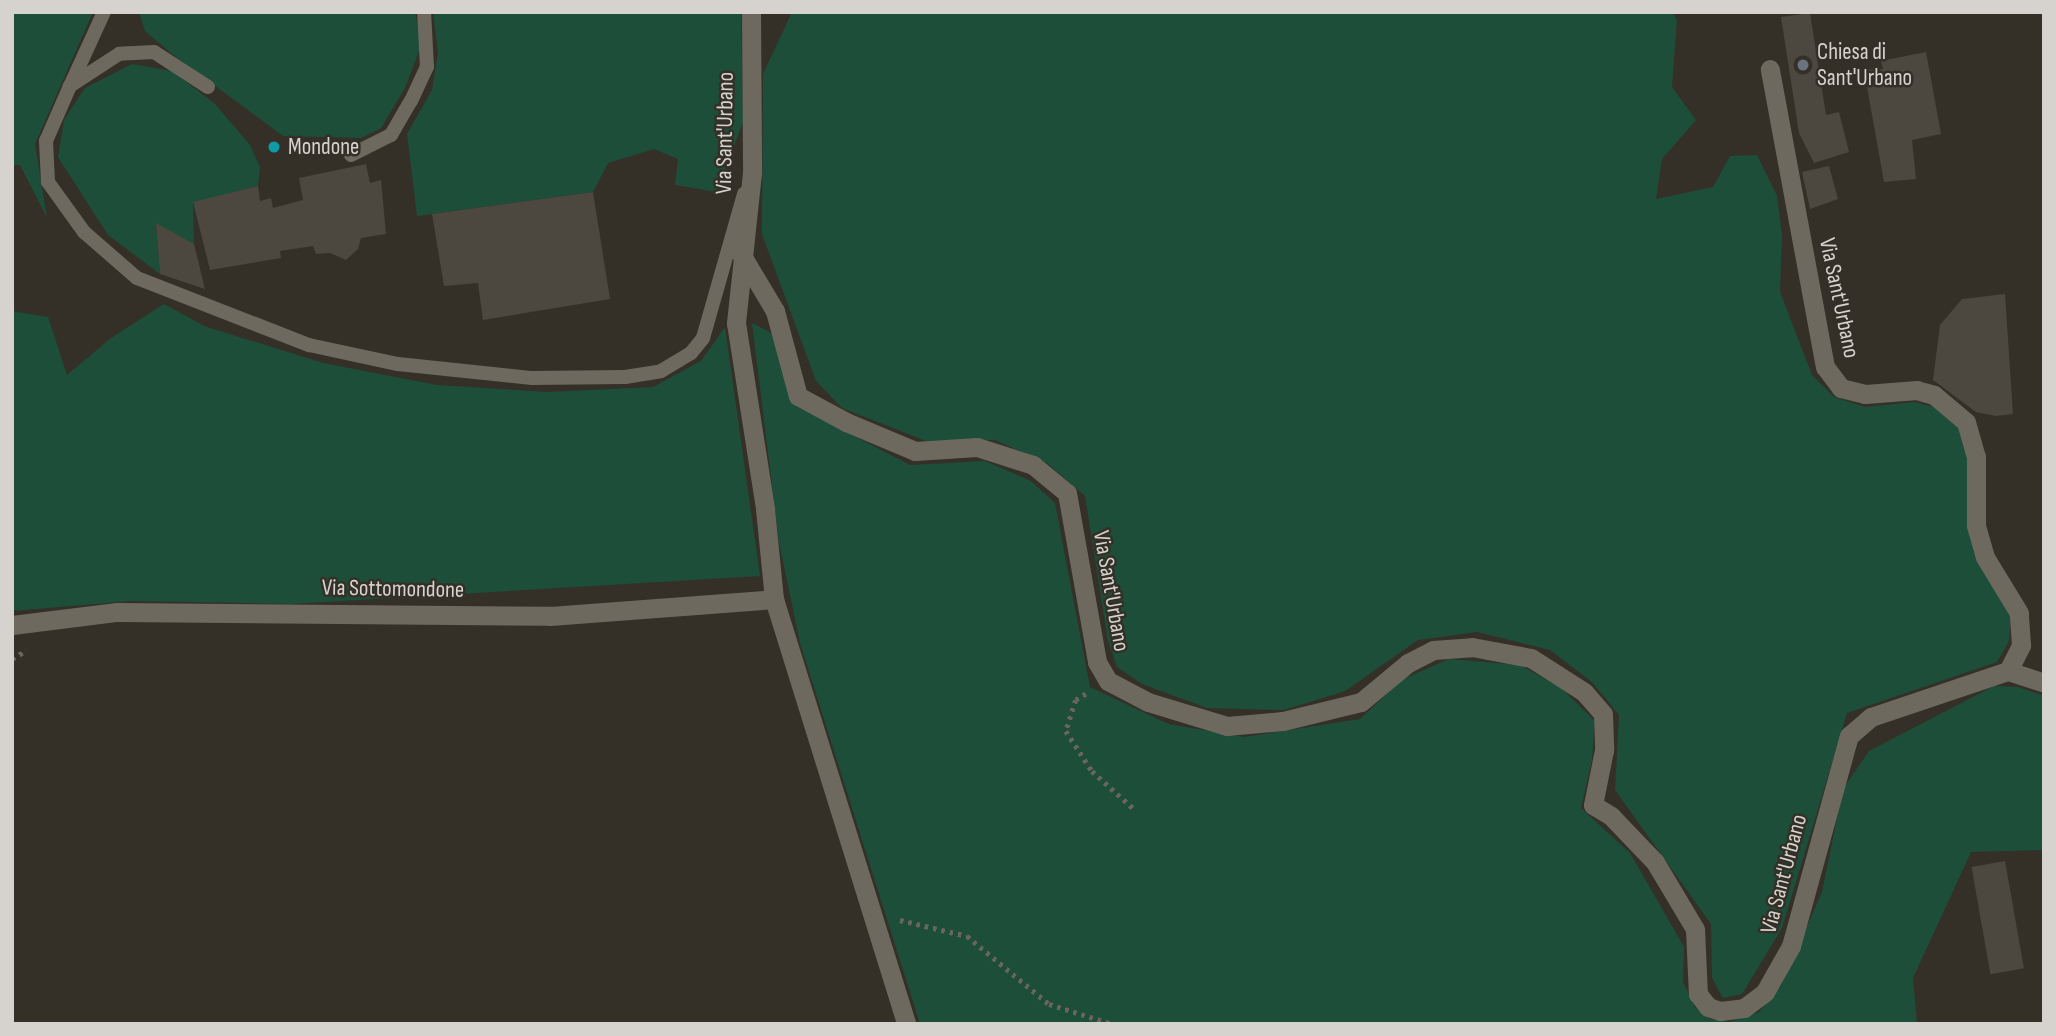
<!DOCTYPE html>
<html>
<head>
<meta charset="utf-8">
<style>
  body { margin:0 }
  #map { position:relative; width:2056px; height:1036px; overflow:hidden; background:#343028; font-family:"Sofia Sans Condensed",sans-serif }
  div>[style] { position:absolute }
  .green>* { inset:0; background:#1d4e39 }
  .building>* { inset:0; background:#4c473f; transform-origin:0 0 }
  .path>* { height:4.5px; margin-top:-2.25px; transform-origin:0; background:repeating-linear-gradient(90deg,#69655e 0 3.5px,transparent 0 8.5px) }
  .service>* { height:14px; margin:-7px; padding:0 7px; transform-origin:7px; border-radius:7px; background:#6e695f }
  .minor>* { height:19px; margin:-9.5px; padding:0 9.5px; transform-origin:9.5px; border-radius:9.5px; background:#6e695f }
  .dots>* { width:19px; height:19px; translate:-50% -50%; box-sizing:border-box; border:4px solid #343028; border-radius:50% }
  span { translate:-50% -50%; white-space:nowrap; text-align:center; line-height:1.15; -webkit-text-stroke:5px #343028; paint-order:stroke }
  .poi-label { font-size:23px; color:#d6d3ce }
  .left { translate:0 -50%; text-align:left }
  .street-label { font-size:23px; color:#d6d3ce }
  .frame { position:absolute; inset:0; border:14px solid #d6d3ce; pointer-events:none }
</style>
</head>
<body>
<div id="map">
  <div class="green">
    <i style="clip-path:polygon(12px 12px,93px 12px,35px 144px,47px 218px,20px 165px,12px 165px)"></i>
    <i style="clip-path:polygon(139px 12px,415px 12px,421px 46px,405px 88px,381px 128px,361px 138px,283px 136px,172px 54px,145px 31px)"></i>
    <i style="clip-path:polygon(433px 12px,741px 12px,743px 122px,717px 192px,675px 185px,678px 159px,654px 149px,608px 163px,593px 192px,417px 216px,407px 134px,432px 90px,438px 52px)"></i>
    <i style="clip-path:polygon(792px 12px,1672px 12px,1677px 20px,1672px 87px,1696px 120px,1662px 159px,1656px 199px,1713px 187px,1730px 156px,1757px 155px,1777px 196px,1782px 235px,1780px 292px,1812px 375px,1834px 397px,1865px 407px,1915px 402px,1934px 407px,1958px 424px,1967px 452px,1971px 533px,2011px 616px,2009px 641px,1997px 662px,1847px 713px,1782px 928px,1742px 994px,1723px 998px,1712px 978px,1711px 924px,1615px 790px,1619px 715px,1592px 682px,1550px 650px,1477px 632px,1418px 640px,1345px 691px,1284px 710px,1207px 708px,1142px 684px,1117px 667px,1108px 641px,1085px 496px,1047px 463px,995px 440px,926px 441px,842px 408px,816px 381px,762px 234px,763px 74px)"></i>
    <i style="clip-path:polygon(132px 64px,172px 71px,215px 104px,250px 145px,260px 167px,258px 186px,193px 203px,194px 244px,156px 224px,160px 274px,108px 235px,58px 157px,64px 120px,85px 88px)"></i>
    <i style="clip-path:polygon(164px 304px,204px 326px,323px 363px,437px 385px,548px 392px,653px 387px,701px 361px,725px 327px,760px 576px,291px 604px,131px 601px,12px 611px,12px 311px,48px 317px,67px 375px,111px 338px)"></i>
    <i style="clip-path:polygon(752px 323px,775px 335px,794px 405px,910px 465px,985px 461px,1031px 481px,1055px 503px,1090px 687px,1168px 724px,1244px 737px,1360px 719px,1403px 679px,1449px 659px,1520px 665px,1561px 688px,1595px 721px,1592px 760px,1581px 808px,1630px 853px,1684px 947px,1683px 982px,1695px 1007px,1710px 1019px,1730px 1022px,1759px 1012px,1781px 986px,1822px 892px,1843px 789px,1869px 751px,1994px 686px,2018px 687px,2044px 696px,2044px 850px,1971px 852px,1913px 978px,1917px 1024px,920px 1024px,800px 643px,779px 542px)"></i>
  </div>
  <div class="building">
    <i style="clip-path:polygon(1810px 13px,1826px 115px,1839px 112px,1849px 152px,1814px 163px,1799px 133px,1781px 17px)"></i>
    <i style="clip-path:polygon(1926px 52px,1941px 134px,1912px 140px,1916px 179px,1884px 182px,1864px 70px,1883px 69px,1881px 61px)"></i>
    <i style="clip-path:polygon(366px 164px,370px 183px,381px 180px,386px 234px,361px 238px,358px 249px,346px 260px,330px 253px,316px 254px,313px 246px,280px 251px,281px 258px,210px 270px,193px 202px,258px 186px,260px 201px,271px 198px,273px 208px,303px 200px,299px 178px)"></i>
    <i style="clip-path:polygon(1829px 166px,1838px 199px,1810px 209px,1802px 172px)"></i>
    <i style="clip-path:polygon(593px 192px,610px 299px,483px 320px,478px 283px,444px 286px,432px 214px)"></i>
    <i style="clip-path:polygon(156px 223px,194px 244px,205px 289px,160px 274px)"></i>
    <i style="clip-path:polygon(2005px 294px,2013px 414px,1996px 416px,1976px 412px,1933px 380px,1940px 325px,1962px 299px)"></i>
    <i style="left:2005px;top:861px;width:109px;height:34px;rotate:80deg"></i>
  </div>
  <div class="path">
    <i style="left:12px;top:659px;width:17px;rotate:-31deg"></i>
    <i style="left:1086px;top:694px;width:12px;rotate:149deg"></i>
    <i style="left:1076px;top:700px;width:33px;rotate:108deg"></i>
    <i style="left:1066px;top:731px;width:48px;rotate:57deg"></i>
    <i style="left:1092px;top:771px;width:57px;rotate:42.1deg"></i>
    <i style="left:900px;top:920px;width:69px;rotate:13.4deg"></i>
    <i style="left:967px;top:936px;width:107px;rotate:39.7deg"></i>
    <i style="left:1049px;top:1004px;width:66px;rotate:17.6deg"></i>
  </div>
  <div class="service">
    <i style="left:71px;top:84px;width:79px;rotate:-65.4deg"></i>
    <i style="left:208px;top:87px;width:64px;rotate:-147.1deg"></i>
    <i style="left:154px;top:52px;width:35px;rotate:177deg"></i>
    <i style="left:119px;top:54px;width:59px;rotate:146.9deg"></i>
    <i style="left:70px;top:86px;width:60px;rotate:113.6deg"></i>
    <i style="left:46px;top:141px;width:41px;rotate:87.2deg"></i>
    <i style="left:48px;top:182px;width:62px;rotate:54.2deg"></i>
    <i style="left:84px;top:232px;width:70px;rotate:41deg"></i>
    <i style="left:137px;top:278px;width:185px;rotate:21.3deg"></i>
    <i style="left:309px;top:345px;width:91px;rotate:12.1deg"></i>
    <i style="left:398px;top:364px;width:135px;rotate:6deg"></i>
    <i style="left:532px;top:378px;width:93px;rotate:-0.6deg"></i>
    <i style="left:625px;top:377px;width:36px;rotate:-9deg"></i>
    <i style="left:661px;top:371px;width:35px;rotate:-31deg"></i>
    <i style="left:691px;top:353px;width:19px;rotate:-51deg"></i>
    <i style="left:703px;top:338px;width:150px;rotate:-74.1deg"></i>
    <i style="left:351px;top:155px;width:45px;rotate:-26.6deg"></i>
    <i style="left:391px;top:135px;width:39px;rotate:-60deg"></i>
    <i style="left:411px;top:101px;width:38px;rotate:-65deg"></i>
    <i style="left:427px;top:67px;width:55px;rotate:-93.1deg"></i>
  </div>
  <div class="minor">
    <i style="left:751px;top:12px;width:161px;rotate:89.6deg"></i>
    <i style="left:752px;top:173px;width:151px;rotate:96.1deg"></i>
    <i style="left:736px;top:323px;width:188px;rotate:81.1deg"></i>
    <i style="left:765px;top:509px;width:90px;rotate:84.3deg"></i>
    <i style="left:774px;top:599px;width:445px;rotate:72.7deg"></i>
    <i style="left:741px;top:254px;width:66px;rotate:59.2deg"></i>
    <i style="left:775px;top:311px;width:88px;rotate:74.9deg"></i>
    <i style="left:798px;top:396px;width:55px;rotate:28.4deg"></i>
    <i style="left:846px;top:422px;width:75px;rotate:22.8deg"></i>
    <i style="left:915px;top:451px;width:62px;rotate:-3.7deg"></i>
    <i style="left:977px;top:447px;width:59px;rotate:17.8deg"></i>
    <i style="left:1033px;top:465px;width:44px;rotate:39.5deg"></i>
    <i style="left:1067px;top:493px;width:172px;rotate:79.9deg"></i>
    <i style="left:1097px;top:662px;width:22px;rotate:60deg"></i>
    <i style="left:1108px;top:681px;width:45px;rotate:27.7deg"></i>
    <i style="left:1148px;top:702px;width:83px;rotate:16.9deg"></i>
    <i style="left:1227px;top:726px;width:56px;rotate:-5.1deg"></i>
    <i style="left:1283px;top:721px;width:80px;rotate:-13.7deg"></i>
    <i style="left:1361px;top:702px;width:61px;rotate:-39.7deg"></i>
    <i style="left:1408px;top:663px;width:28px;rotate:-27deg"></i>
    <i style="left:1433px;top:650px;width:39px;rotate:-4deg"></i>
    <i style="left:1472px;top:647px;width:60px;rotate:10.6deg"></i>
    <i style="left:1531px;top:658px;width:63px;rotate:32.7deg"></i>
    <i style="left:1584px;top:692px;width:29px;rotate:49deg"></i>
    <i style="left:1603px;top:714px;width:36px;rotate:88deg"></i>
    <i style="left:1604px;top:750px;width:56px;rotate:101.3deg"></i>
    <i style="left:1593px;top:805px;width:21px;rotate:31deg"></i>
    <i style="left:1611px;top:816px;width:64px;rotate:46.3deg"></i>
    <i style="left:1655px;top:862px;width:78px;rotate:59.2deg"></i>
    <i style="left:1695px;top:929px;width:65px;rotate:87.4deg"></i>
    <i style="left:1698px;top:994px;width:16px;rotate:52deg"></i>
    <i style="left:1708px;top:1007px;width:13px;rotate:18deg"></i>
    <i style="left:1720px;top:1011px;width:24px;rotate:-7deg"></i>
    <i style="left:1744px;top:1008px;width:26px;rotate:-37deg"></i>
    <i style="left:1765px;top:992px;width:53px;rotate:-60.5deg"></i>
    <i style="left:1791px;top:946px;width:218px;rotate:-74.6deg"></i>
    <i style="left:1849px;top:736px;width:29px;rotate:-41deg"></i>
    <i style="left:1871px;top:717px;width:145px;rotate:-18.6deg"></i>
    <i style="left:2008px;top:671px;width:29px;rotate:-63deg"></i>
    <i style="left:2021px;top:645px;width:32px;rotate:-94deg"></i>
    <i style="left:2019px;top:613px;width:66px;rotate:-121.3deg"></i>
    <i style="left:1985px;top:557px;width:33px;rotate:-106deg"></i>
    <i style="left:1976px;top:525px;width:68px;rotate:-90deg"></i>
    <i style="left:1976px;top:457px;width:36px;rotate:-106deg"></i>
    <i style="left:1966px;top:422px;width:42px;rotate:-139.8deg"></i>
    <i style="left:1934px;top:395px;width:18px;rotate:-164deg"></i>
    <i style="left:1917px;top:390px;width:52px;rotate:175.6deg"></i>
    <i style="left:1865px;top:394px;width:25px;rotate:-166deg"></i>
    <i style="left:1841px;top:388px;width:26px;rotate:-127deg"></i>
    <i style="left:1825px;top:367px;width:303px;rotate:-100.5deg"></i>
    <i style="left:12px;top:625px;width:106px;rotate:-7.1deg"></i>
    <i style="left:117px;top:612px;width:433px;rotate:0.5deg"></i>
    <i style="left:550px;top:616px;width:225px;rotate:-4.3deg"></i>
    <i style="left:2008px;top:671px;width:38px;rotate:18deg"></i>
  </div>
  <div class="dots">
    <i style="left:1803px;top:65px;background:#6b7280"></i>
    <i style="left:274px;top:147px;background:#0f9aa8"></i>
  </div>
  <div class="poi-label">
    <span class="left" style="left:1817px;top:65px">Chiesa di<br>Sant'Urbano</span>
    <span class="left" style="left:288px;top:147px">Mondone</span>
  </div>
  <div class="street-label">
    <span style="left:725px;top:133px;rotate:-89deg">Via Sant'Urbano</span>
    <span style="left:1839px;top:298px;rotate:78deg">Via Sant'Urbano</span>
    <span style="left:393px;top:589px;rotate:1deg">Via Sottomondone</span>
    <span style="left:1111px;top:591px;rotate:80deg">Via Sant'Urbano</span>
    <span style="left:1784px;top:874px;rotate:-75deg">Via Sant'Urbano</span>
  </div>
  <div class="frame"></div>
</div>
</body>
</html>
